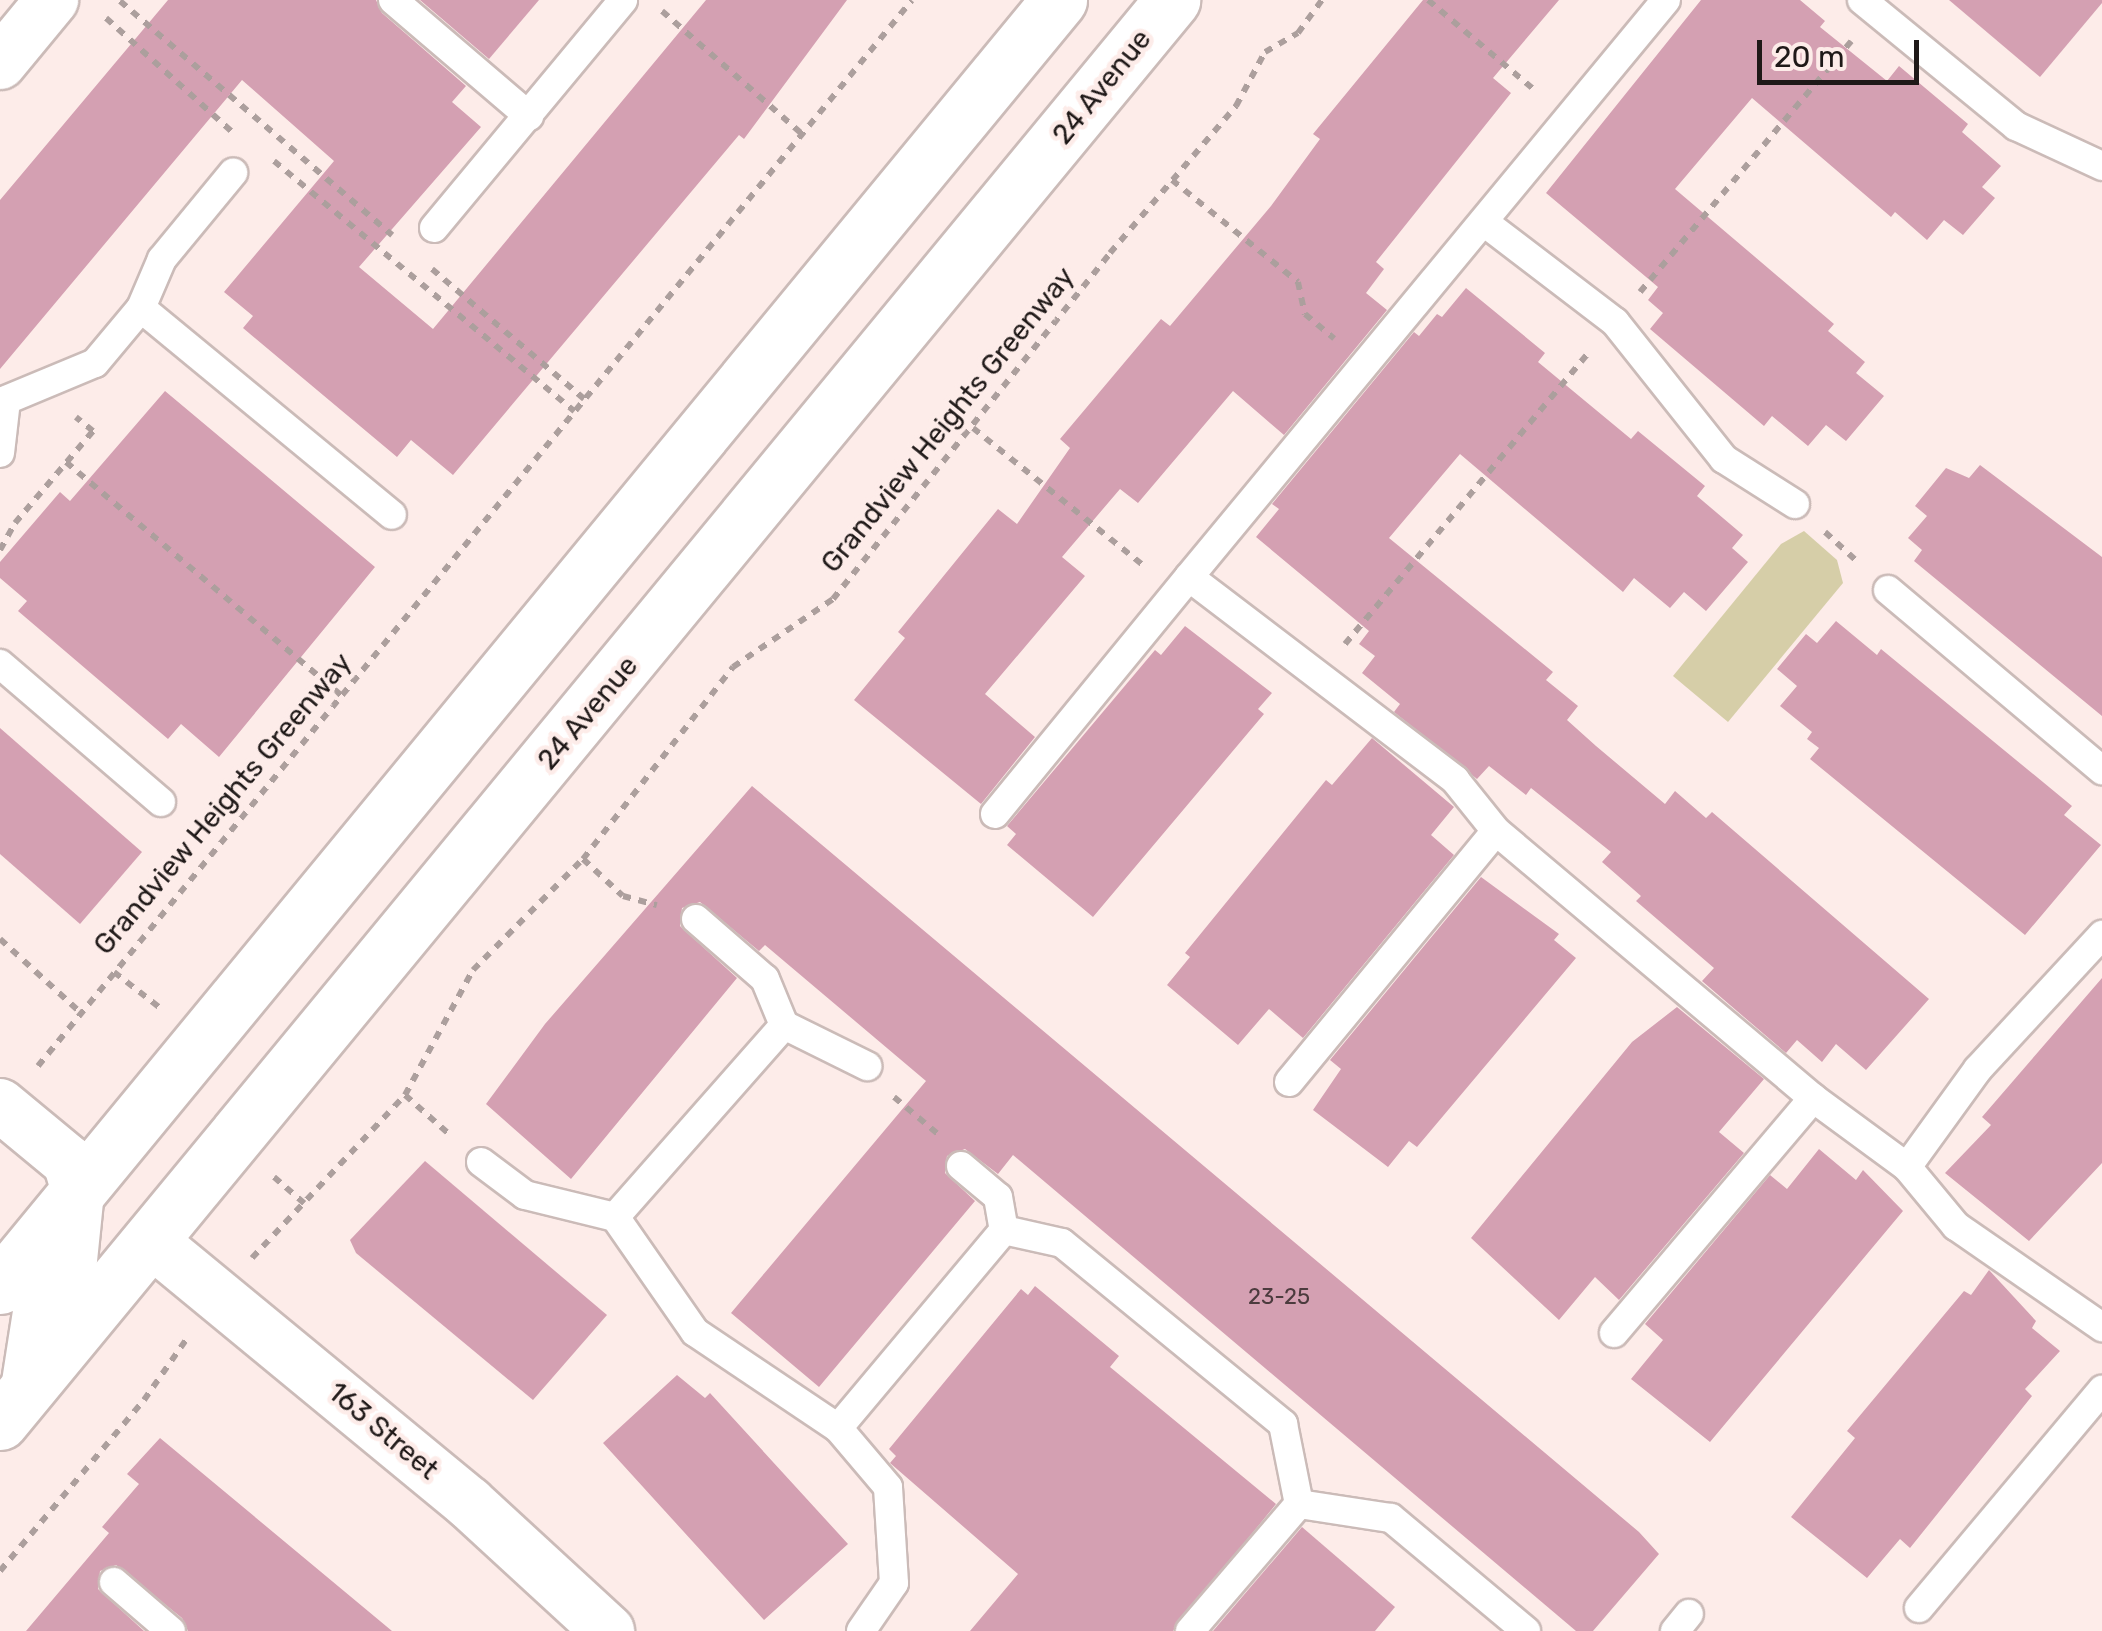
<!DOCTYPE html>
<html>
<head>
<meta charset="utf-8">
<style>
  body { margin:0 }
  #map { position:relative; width:2102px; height:1631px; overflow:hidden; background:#fdece9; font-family:Rubik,sans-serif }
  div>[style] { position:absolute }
  .green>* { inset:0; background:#d6cea8 }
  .building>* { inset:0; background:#d4a0b2 }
  .path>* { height:6px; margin-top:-3px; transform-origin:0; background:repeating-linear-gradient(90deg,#ac9f9d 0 8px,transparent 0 16px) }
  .roads { filter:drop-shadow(2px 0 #cbbbb8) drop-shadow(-2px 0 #cbbbb8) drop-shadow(0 2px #cbbbb8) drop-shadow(0 -2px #cbbbb8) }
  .service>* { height:28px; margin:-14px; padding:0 14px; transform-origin:14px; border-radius:14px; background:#fff }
  .minor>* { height:52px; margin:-26px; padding:0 26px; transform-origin:26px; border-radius:26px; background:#fff }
  .secondary>* { height:55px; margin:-27.5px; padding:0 27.5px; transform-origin:27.5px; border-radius:27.5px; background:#fff }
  span { translate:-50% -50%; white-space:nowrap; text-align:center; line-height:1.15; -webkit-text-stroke:9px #fdece9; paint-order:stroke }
  .number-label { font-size:22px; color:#4c3b3e }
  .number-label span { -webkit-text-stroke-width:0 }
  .street-label { font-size:28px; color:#1f1918 }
  .scale { position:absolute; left:1757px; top:40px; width:162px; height:45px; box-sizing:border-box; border:5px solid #1f1918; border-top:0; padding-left:12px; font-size:30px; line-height:35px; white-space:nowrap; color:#1f1918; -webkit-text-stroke:8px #fdece9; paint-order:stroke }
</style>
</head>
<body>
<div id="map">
  <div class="green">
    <i style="clip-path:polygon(1804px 531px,1837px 560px,1843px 583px,1728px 722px,1673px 676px,1781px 544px)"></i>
  </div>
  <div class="building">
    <i style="clip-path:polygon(168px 0,376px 0,382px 13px,466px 86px,452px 102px,481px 127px,359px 267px,433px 329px,706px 0,847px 0,744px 139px,739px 135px,453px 475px,411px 440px,397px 457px,243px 328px,253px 316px,224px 292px,334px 161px,242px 80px,0 369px,0 200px)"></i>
    <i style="clip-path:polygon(420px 0,539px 0,489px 59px)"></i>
    <i style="clip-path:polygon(1423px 0,1559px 0,1493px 78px,1511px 93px,1376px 262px,1384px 269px,1366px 293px,1387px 310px,1284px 435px,1233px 391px,1138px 503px,1120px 489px,1062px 557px,1085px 576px,985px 694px,1035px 737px,981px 804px,854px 700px,905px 638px,898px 632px,998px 509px,1017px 524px,1070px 448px,1060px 439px,1161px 319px,1170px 326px,1271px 206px,1320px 139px,1313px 134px)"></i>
    <i style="clip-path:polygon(1701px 0,1800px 0,1825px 21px,1820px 27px,1887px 81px,1899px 66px,1968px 124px,1962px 132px,2001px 166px,1982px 187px,1995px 198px,1963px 235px,1944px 220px,1927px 240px,1895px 212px,1891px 217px,1752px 98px,1675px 189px,1834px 324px,1828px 331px,1865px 362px,1856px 373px,1884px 396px,1846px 441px,1826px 425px,1808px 446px,1772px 416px,1764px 426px,1650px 329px,1663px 313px,1648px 300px,1658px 287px,1546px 193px)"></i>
    <i style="clip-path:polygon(1949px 0,2102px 0,2102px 3px,2040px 77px)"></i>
    <i style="clip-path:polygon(1466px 288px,1545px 353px,1538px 362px,1631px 439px,1638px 431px,1705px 486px,1697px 496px,1743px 535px,1732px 548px,1748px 562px,1706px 611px,1684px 592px,1670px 608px,1634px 578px,1623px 592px,1460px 454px,1389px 538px,1553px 672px,1546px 680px,1578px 706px,1567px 720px,1596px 746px,1665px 804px,1675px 791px,1706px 818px,1712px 812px,1929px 999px,1866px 1070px,1836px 1044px,1822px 1062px,1797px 1040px,1786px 1053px,1702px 981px,1714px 968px,1636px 901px,1641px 896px,1602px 862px,1611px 852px,1531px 788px,1526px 795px,1489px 766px,1477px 779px,1394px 712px,1400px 704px,1362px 673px,1375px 656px,1359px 644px,1369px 631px,1256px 537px,1279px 509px,1272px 504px,1414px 332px,1419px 336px,1437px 314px,1442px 317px)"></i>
    <i style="clip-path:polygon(165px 391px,375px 567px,219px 757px,181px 724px,168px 739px,18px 611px,27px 601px,0 578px,0 562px,60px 492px,70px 501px)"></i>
    <i style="clip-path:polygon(1980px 465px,2102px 557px,2102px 716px,1914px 561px,1922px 550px,1908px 538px,1927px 516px,1915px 506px,1946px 468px,1969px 478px)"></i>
    <i style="clip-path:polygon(1836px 621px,1877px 655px,1881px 649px,2072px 806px,2064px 815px,2101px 845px,2025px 935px,1810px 759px,1819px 748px,1807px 739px,1812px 732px,1780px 706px,1797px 686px,1777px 669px,1806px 634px,1817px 643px)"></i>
    <i style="clip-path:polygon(1185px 626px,1272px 693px,1258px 709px,1264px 714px,1093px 917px,1007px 845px,1016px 834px,1007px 826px,1155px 650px,1161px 655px)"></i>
    <i style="clip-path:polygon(0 728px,142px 852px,80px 924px,0 854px)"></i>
    <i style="clip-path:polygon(1372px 738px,1454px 807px,1431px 835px,1454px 855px,1303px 1038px,1269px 1009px,1238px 1045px,1167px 985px,1190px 957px,1185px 953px,1326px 780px,1332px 785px)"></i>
    <i style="clip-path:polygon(752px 786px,1639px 1532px,1659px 1554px,1593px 1631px,1576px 1631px,1013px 1155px,998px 1174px,965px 1149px,947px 1156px,945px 1173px,975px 1201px,819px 1387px,731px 1313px,926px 1081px,765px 945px,759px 951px,700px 902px,682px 908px,680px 926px,737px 978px,571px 1179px,486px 1104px,545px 1024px)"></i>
    <i style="clip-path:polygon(1481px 877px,1559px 934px,1554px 940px,1576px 958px,1417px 1147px,1409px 1141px,1388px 1167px,1313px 1110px,1341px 1069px,1330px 1060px)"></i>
    <i style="clip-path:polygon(2102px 978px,2102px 1163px,2029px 1241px,1945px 1173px,1991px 1125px,1982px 1117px)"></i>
    <i style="clip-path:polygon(1677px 1007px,1764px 1079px,1719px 1132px,1744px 1153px,1619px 1300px,1595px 1277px,1559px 1320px,1471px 1238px,1632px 1042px)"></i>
    <i style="clip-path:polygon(1819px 1149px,1856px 1180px,1863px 1170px,1903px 1211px,1710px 1442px,1631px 1379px,1663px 1340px,1645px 1324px,1770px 1175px,1787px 1189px)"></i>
    <i style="clip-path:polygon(425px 1161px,607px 1315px,533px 1400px,356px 1253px,350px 1240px)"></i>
    <i style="clip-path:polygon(1989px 1270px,2036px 1321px,2032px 1328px,2060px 1351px,2025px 1389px,2032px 1396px,1910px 1548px,1900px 1539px,1867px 1578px,1791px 1517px,1855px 1438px,1847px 1431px,1964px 1291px,1971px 1295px)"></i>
    <i style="clip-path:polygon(1035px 1286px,1119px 1356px,1110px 1367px,1276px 1504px,1173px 1631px,970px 1631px,1018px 1574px,890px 1463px,896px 1456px,889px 1449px,1021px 1289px,1028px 1295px)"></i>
    <i style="clip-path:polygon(677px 1375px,705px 1398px,710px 1393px,848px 1544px,764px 1620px,603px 1443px)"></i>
    <i style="clip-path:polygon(160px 1438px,392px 1631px,188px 1631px,182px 1618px,116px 1565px,100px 1571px,98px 1589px,144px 1631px,26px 1631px,109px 1533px,102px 1527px,139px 1484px,127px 1474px)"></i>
    <i style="clip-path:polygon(1302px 1527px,1395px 1607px,1375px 1631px,1213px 1631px)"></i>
  </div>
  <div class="path">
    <i style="left:1428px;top:0;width:143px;rotate:40.2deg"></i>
    <i style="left:120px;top:1px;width:359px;rotate:40.7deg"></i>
    <i style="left:662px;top:11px;width:186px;rotate:41.3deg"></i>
    <i style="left:106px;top:18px;width:169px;rotate:42.1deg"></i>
    <i style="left:274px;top:161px;width:391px;rotate:39.8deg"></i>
    <i style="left:1172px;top:180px;width:162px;rotate:39deg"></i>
    <i style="left:1298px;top:282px;width:33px;rotate:78deg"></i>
    <i style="left:1305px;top:314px;width:38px;rotate:40deg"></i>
    <i style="left:432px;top:269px;width:200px;rotate:40.5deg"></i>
    <i style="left:1640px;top:292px;width:328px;rotate:-49.9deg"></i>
    <i style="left:973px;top:428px;width:221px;rotate:38.9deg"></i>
    <i style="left:66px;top:462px;width:362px;rotate:40.3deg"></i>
    <i style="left:1825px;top:532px;width:47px;rotate:42.4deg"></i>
    <i style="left:0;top:550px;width:31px;rotate:-61deg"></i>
    <i style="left:15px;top:523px;width:121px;rotate:-49.7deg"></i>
    <i style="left:93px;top:431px;width:22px;rotate:-141deg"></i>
    <i style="left:1345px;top:644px;width:377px;rotate:-50.1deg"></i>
    <i style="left:583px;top:859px;width:54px;rotate:42.8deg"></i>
    <i style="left:623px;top:896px;width:35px;rotate:15deg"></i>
    <i style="left:0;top:939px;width:110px;rotate:42.4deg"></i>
    <i style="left:114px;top:972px;width:58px;rotate:38deg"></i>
    <i style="left:38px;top:1066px;width:1378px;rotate:-50.65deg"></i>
    <i style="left:405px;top:1095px;width:60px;rotate:41.6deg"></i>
    <i style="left:894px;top:1097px;width:57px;rotate:40.1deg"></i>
    <i style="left:274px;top:1177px;width:40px;rotate:41deg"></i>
    <i style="left:252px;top:1258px;width:224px;rotate:-46.8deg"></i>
    <i style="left:405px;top:1095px;width:142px;rotate:-61.5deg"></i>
    <i style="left:473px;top:970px;width:156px;rotate:-45.3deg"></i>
    <i style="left:583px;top:859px;width:244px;rotate:-52deg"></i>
    <i style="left:733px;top:667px;width:121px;rotate:-34.2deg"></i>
    <i style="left:833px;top:599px;width:443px;rotate:-51.3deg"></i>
    <i style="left:1110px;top:253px;width:194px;rotate:-49.4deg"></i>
    <i style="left:1236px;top:106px;width:61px;rotate:-61.8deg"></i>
    <i style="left:1265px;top:52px;width:38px;rotate:-30deg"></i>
    <i style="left:1298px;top:33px;width:41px;rotate:-54deg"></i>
    <i style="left:0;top:1571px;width:224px;rotate:-49.9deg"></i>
    <i style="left:144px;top:1400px;width:77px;rotate:-55.1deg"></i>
  </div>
  <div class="roads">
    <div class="service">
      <i style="left:393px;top:0;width:179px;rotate:40.5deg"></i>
      <i style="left:1666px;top:0;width:749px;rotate:129.58deg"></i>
      <i style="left:1189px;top:577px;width:335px;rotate:37.3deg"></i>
      <i style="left:1455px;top:780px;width:65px;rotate:51.2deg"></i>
      <i style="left:1496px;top:831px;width:414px;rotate:40.1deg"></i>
      <i style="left:1813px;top:1098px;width:117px;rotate:36.3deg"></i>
      <i style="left:1907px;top:1167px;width:77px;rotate:50.3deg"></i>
      <i style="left:1956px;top:1226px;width:178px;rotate:34.7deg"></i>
      <i style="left:1862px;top:0;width:199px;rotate:39.3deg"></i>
      <i style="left:2016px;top:126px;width:95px;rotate:24.9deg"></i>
      <i style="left:1484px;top:222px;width:165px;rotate:37.4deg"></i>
      <i style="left:1615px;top:322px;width:175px;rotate:51.5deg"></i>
      <i style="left:1724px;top:459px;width:84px;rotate:32.4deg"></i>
      <i style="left:434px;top:228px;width:296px;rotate:-50.3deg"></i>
      <i style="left:141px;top:308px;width:325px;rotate:39.5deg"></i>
      <i style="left:0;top:453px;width:53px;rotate:-83.5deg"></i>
      <i style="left:6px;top:400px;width:96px;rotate:-22.6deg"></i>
      <i style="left:95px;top:363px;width:72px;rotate:-50.1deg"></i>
      <i style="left:141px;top:308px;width:53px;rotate:-66.8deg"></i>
      <i style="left:162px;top:259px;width:112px;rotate:-50.5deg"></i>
      <i style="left:1888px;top:590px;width:280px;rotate:40.1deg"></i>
      <i style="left:0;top:664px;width:212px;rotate:40.6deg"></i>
      <i style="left:995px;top:814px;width:306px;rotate:-50.7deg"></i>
      <i style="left:696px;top:919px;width:91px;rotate:41deg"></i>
      <i style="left:765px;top:979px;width:50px;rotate:67.6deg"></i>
      <i style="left:1289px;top:1082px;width:325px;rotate:-50.5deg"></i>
      <i style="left:481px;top:1162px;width:55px;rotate:36.9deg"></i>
      <i style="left:525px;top:1195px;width:93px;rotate:13.7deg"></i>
      <i style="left:961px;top:1166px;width:48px;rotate:40deg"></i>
      <i style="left:998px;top:1197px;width:34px;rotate:80deg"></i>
      <i style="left:1907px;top:1167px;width:121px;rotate:-54.1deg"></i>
      <i style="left:1978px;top:1069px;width:183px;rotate:-47.2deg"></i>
      <i style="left:1614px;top:1333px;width:308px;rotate:-49.7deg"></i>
      <i style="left:838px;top:1428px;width:172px;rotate:-146.1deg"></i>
      <i style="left:695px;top:1332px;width:140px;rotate:-124.8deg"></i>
      <i style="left:615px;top:1217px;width:256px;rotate:-48.6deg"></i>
      <i style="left:784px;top:1025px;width:93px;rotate:26.3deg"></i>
      <i style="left:114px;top:1582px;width:75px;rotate:40.7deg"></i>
      <i style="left:1919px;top:1608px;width:285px;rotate:-50deg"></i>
      <i style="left:861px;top:1631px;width:58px;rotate:-55.5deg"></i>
      <i style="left:894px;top:1583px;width:96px;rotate:-93.6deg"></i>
      <i style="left:888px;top:1487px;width:77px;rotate:-130.3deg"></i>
      <i style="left:838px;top:1428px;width:258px;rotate:-50deg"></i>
      <i style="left:1004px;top:1230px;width:59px;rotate:12.6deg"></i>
      <i style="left:1062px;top:1243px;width:286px;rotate:39.3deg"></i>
      <i style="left:1283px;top:1424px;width:82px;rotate:78.7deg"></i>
      <i style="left:1299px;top:1504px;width:93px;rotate:8.7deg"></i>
      <i style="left:1391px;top:1518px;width:176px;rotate:39.9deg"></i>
      <i style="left:1190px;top:1631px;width:167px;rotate:-49.4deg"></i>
      <i style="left:1675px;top:1631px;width:22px;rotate:-51deg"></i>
    </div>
    <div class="minor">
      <i style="left:0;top:63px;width:82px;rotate:-50.5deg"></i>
      <i style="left:0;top:1105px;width:89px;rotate:39.6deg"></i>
      <i style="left:69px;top:1162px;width:30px;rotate:73deg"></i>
      <i style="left:78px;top:1191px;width:79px;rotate:95.8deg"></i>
      <i style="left:70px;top:1270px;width:47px;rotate:129.8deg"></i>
      <i style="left:40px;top:1306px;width:84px;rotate:98.9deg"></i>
      <i style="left:150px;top:1240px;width:413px;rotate:39.5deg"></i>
      <i style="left:469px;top:1503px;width:189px;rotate:42.6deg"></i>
    </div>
    <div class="secondary">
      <i style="left:0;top:1286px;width:1666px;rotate:-50.53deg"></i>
      <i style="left:0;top:1422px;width:1843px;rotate:-50.5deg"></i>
    </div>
  </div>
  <div class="number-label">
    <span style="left:1279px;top:1297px">23-25</span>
  </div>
  <div class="street-label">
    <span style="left:1102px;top:87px;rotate:-51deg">24 Avenue</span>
    <span style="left:948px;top:420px;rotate:-51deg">Grandview Heights Greenway</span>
    <span style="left:588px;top:713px;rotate:-50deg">24 Avenue</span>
    <span style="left:223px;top:804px;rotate:-50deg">Grandview Heights Greenway</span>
    <span style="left:383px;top:1431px;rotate:40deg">163 Street</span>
  </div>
  <div class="scale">20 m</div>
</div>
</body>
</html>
